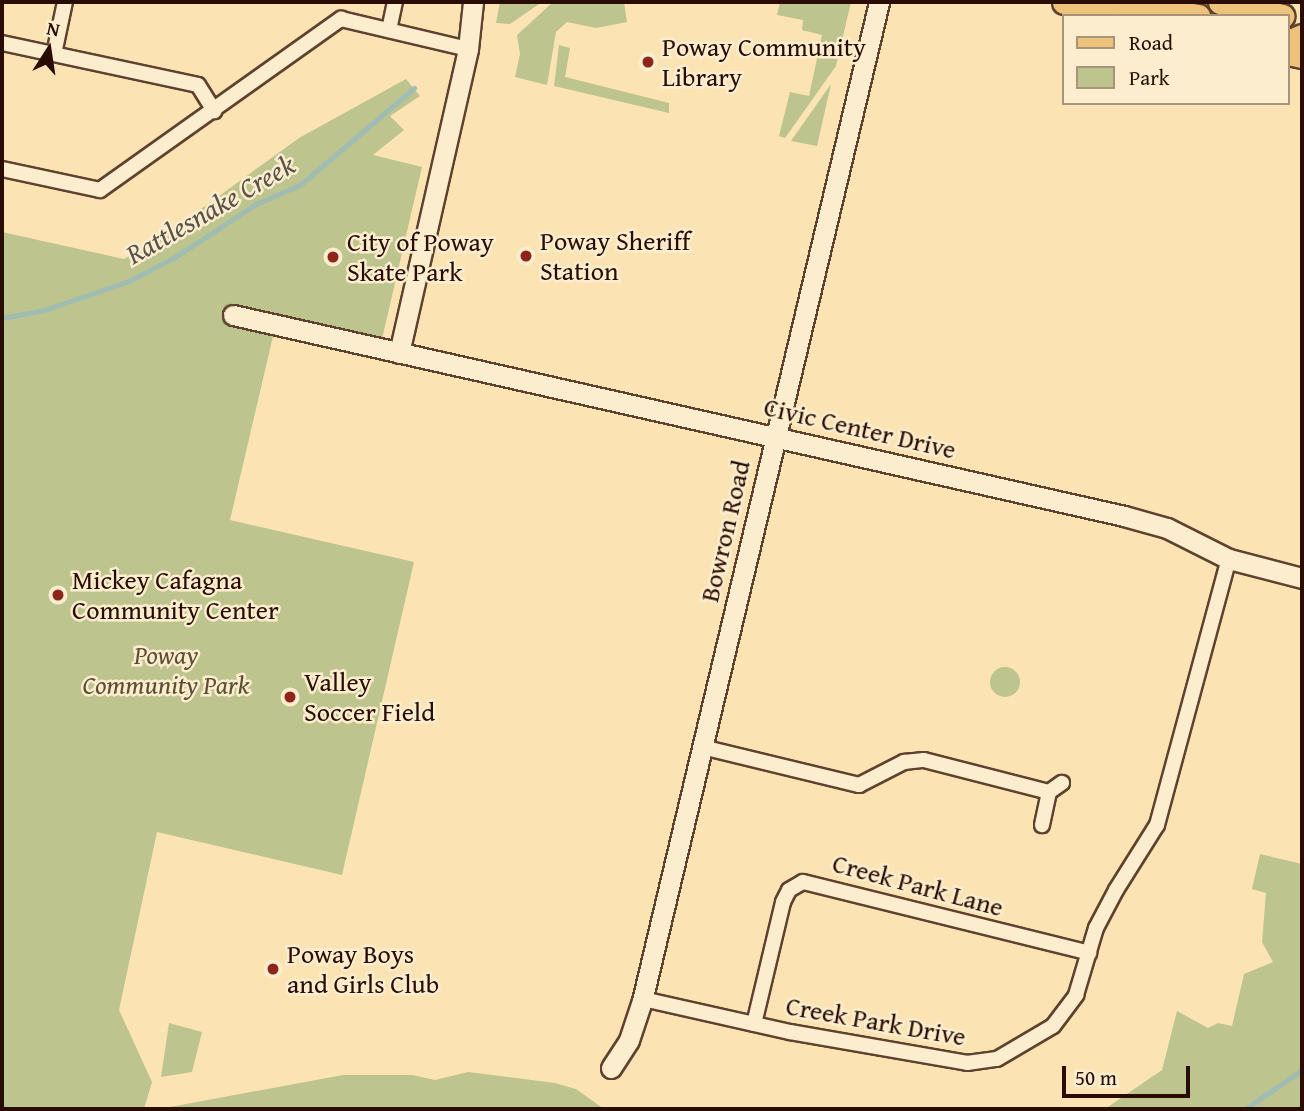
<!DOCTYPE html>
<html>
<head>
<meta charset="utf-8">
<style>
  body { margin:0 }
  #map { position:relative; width:1304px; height:1111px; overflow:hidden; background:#fbe3b4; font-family:"Gentium Book Plus",serif }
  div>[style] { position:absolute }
  .green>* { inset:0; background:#bdc48e }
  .round { border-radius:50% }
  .stream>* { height:5px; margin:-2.5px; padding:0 2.5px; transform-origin:2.5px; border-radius:2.5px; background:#a0bdb4 }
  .roads { filter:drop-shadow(2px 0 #5e422e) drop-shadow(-2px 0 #5e422e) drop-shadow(0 2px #5e422e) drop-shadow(0 -2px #5e422e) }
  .minor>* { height:14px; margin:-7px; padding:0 7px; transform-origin:7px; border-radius:7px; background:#fcedce }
  .tertiary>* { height:19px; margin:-9.5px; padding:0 9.5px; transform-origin:9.5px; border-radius:9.5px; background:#fcedce }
  .primary>* { height:23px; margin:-11.5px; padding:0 11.5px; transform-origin:11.5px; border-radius:11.5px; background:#eec27a }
  .dots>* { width:19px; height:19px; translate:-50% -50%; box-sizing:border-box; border:4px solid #fcedce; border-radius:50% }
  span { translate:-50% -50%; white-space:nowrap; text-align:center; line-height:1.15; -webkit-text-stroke:5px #fcedce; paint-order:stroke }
  .poi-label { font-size:26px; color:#2a0d02 }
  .left { translate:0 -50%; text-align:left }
  .street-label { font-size:26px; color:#2a0d02 }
  .park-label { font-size:26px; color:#5d4d33; font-style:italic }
  .water-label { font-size:28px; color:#595349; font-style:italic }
  .frame { position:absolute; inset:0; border:4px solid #2a0d02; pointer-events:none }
  .legend { position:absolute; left:1062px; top:14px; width:228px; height:91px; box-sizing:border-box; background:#fcedce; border:2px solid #a8937c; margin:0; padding:9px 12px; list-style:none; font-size:21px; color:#2a0d02 }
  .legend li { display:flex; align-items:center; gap:14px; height:35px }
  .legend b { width:35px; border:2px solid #a8937c }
  .north { position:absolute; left:14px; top:14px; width:70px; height:70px; -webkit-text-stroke:5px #fcedce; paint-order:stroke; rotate:12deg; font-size:19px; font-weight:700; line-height:28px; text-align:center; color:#2a0d02 }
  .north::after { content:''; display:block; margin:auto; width:24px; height:32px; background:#2a0d02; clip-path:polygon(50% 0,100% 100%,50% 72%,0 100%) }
  .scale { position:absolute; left:1062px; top:1066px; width:128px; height:32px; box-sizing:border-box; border:4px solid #2a0d02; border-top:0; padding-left:9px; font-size:21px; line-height:24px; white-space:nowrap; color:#2a0d02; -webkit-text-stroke:5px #fcedce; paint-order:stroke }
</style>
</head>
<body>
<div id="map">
  <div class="green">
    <i style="clip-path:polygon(500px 2px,542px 2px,510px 24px,496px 23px)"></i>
    <i style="clip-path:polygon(553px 2px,624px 2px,627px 22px,596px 28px,567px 22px,556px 32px,547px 85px,515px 77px,520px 54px,517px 35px)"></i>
    <i style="clip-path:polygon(780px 2px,851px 2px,836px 66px,785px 138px,779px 136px,790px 92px,809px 96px,822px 35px,802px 30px,803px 20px,777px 15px)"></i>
    <i style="clip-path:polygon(559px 45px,570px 48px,565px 77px,669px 103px,669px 113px,554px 86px)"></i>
    <i style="clip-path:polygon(406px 79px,420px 96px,390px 116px,404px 130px,373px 155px,422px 167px,382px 339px,278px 315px,230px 520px,414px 562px,342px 875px,157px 832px,119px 1010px,152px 1082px,144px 1109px,2px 1109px,2px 232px,124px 259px,165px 235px,299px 138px)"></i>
    <i style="clip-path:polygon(831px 84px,817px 146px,791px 141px)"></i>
    <i class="round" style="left:990px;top:667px;width:30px;height:30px"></i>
    <i style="clip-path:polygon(1260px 854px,1302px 864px,1302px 1109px,1105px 1109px,1162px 1070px,1177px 1011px,1208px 1028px,1218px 1023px,1232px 1026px,1244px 974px,1273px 962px,1262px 942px,1266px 893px,1252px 889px)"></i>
    <i style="clip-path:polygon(169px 1023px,202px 1032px,192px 1072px,161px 1077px)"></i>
    <i style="clip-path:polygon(468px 1072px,555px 1083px,576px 1089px,604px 1109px,159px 1109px,343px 1075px,412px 1075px,435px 1080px)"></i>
  </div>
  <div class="stream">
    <i style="left:2px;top:318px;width:43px;rotate:-10.8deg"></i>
    <i style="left:44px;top:310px;width:90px;rotate:-18.8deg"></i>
    <i style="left:129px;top:281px;width:52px;rotate:-27.6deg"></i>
    <i style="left:175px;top:257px;width:97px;rotate:-33.2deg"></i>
    <i style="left:256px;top:204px;width:48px;rotate:-23.4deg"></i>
    <i style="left:300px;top:185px;width:150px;rotate:-40.4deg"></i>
    <i style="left:1245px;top:1109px;width:69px;rotate:-34.4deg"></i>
  </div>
  <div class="roads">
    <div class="minor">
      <i style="left:389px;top:30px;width:29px;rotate:-78deg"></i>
      <i style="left:2px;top:43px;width:200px;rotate:12.1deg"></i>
      <i style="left:198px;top:85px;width:31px;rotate:58deg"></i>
      <i style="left:54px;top:54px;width:53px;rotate:-78.1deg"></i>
      <i style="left:2px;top:169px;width:100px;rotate:12.1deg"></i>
      <i style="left:100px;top:190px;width:296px;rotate:-35.4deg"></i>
      <i style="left:341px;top:19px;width:130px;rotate:13.3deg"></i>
      <i style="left:702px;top:747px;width:162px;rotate:13.6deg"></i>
      <i style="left:859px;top:785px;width:51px;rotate:-27.1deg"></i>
      <i style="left:904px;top:762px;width:20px;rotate:-6deg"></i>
      <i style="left:924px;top:760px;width:129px;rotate:14.4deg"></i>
      <i style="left:1049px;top:792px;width:34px;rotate:102deg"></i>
      <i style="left:1049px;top:792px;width:16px;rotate:-35deg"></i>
      <i style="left:643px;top:999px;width:151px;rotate:12.7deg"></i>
      <i style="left:790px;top:1032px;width:180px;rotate:9.9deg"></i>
      <i style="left:967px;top:1063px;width:30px;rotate:-8deg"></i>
      <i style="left:997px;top:1059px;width:65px;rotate:-30.5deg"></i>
      <i style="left:1053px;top:1026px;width:39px;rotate:-53deg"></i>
      <i style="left:1076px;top:995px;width:70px;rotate:-73.4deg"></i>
      <i style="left:1096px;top:928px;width:43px;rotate:-62.2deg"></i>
      <i style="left:1116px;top:890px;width:77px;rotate:-57.8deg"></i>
      <i style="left:1157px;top:825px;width:276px;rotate:-74.9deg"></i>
      <i style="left:754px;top:1024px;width:125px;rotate:-76.6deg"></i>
      <i style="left:783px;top:902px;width:13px;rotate:-63deg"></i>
      <i style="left:789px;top:890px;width:16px;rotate:-30deg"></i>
      <i style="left:803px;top:882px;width:295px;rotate:13.9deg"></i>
    </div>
    <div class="tertiary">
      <i style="left:233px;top:315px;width:913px;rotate:12.71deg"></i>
      <i style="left:1124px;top:516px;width:45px;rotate:15.6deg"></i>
      <i style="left:1167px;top:528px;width:69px;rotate:26.6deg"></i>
      <i style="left:1229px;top:559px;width:75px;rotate:14.6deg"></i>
      <i style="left:399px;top:353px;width:312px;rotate:-77.2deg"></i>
      <i style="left:468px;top:49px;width:47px;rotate:-83.9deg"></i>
      <i style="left:611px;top:1068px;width:33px;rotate:-57deg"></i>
      <i style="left:629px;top:1040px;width:41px;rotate:-71.6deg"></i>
      <i style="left:642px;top:1001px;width:1027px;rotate:-76.65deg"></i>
    </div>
    <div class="primary">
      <i style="left:1064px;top:2px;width:65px;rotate:12.5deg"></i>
      <i style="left:1220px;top:2px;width:64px;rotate:12.7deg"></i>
      <i style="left:1124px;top:15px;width:31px;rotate:-13deg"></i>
      <i style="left:1154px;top:8px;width:45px;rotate:10.3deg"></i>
      <i style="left:1288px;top:42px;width:15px;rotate:-23deg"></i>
      <i style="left:1288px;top:53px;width:14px;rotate:12deg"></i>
    </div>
  </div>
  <div class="dots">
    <i style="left:648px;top:62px;background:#8f2418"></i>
    <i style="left:526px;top:256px;background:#8f2418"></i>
    <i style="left:333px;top:257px;background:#8f2418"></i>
    <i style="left:58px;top:595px;background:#8f2418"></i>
    <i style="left:290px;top:697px;background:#8f2418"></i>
    <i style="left:273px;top:969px;background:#8f2418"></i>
  </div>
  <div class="poi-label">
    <span class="left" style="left:662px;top:62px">Poway Community<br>Library</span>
    <span class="left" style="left:540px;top:256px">Poway Sheriff<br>Station</span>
    <span class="left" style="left:347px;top:257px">City of Poway<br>Skate Park</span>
    <span class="left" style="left:72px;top:595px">Mickey Cafagna<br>Community Center</span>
    <span class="left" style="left:304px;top:697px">Valley<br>Soccer Field</span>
    <span class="left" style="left:287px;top:969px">Poway Boys<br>and Girls Club</span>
  </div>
  <div class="street-label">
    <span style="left:860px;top:428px;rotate:13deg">Civic Center Drive</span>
    <span style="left:725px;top:531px;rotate:-77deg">Bowron Road</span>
    <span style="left:918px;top:885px;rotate:15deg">Creek Park Lane</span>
    <span style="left:876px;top:1021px;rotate:10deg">Creek Park Drive</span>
  </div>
  <div class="park-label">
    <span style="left:166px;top:670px">Poway<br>Community Park</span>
  </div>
  <div class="water-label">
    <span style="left:210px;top:209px;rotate:-30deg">Rattlesnake Creek</span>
  </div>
  <div class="frame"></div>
  <ul class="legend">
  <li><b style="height:9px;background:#eec27a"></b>Road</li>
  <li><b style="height:19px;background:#bdc48e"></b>Park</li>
  </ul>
  <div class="north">N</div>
  <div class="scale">50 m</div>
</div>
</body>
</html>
